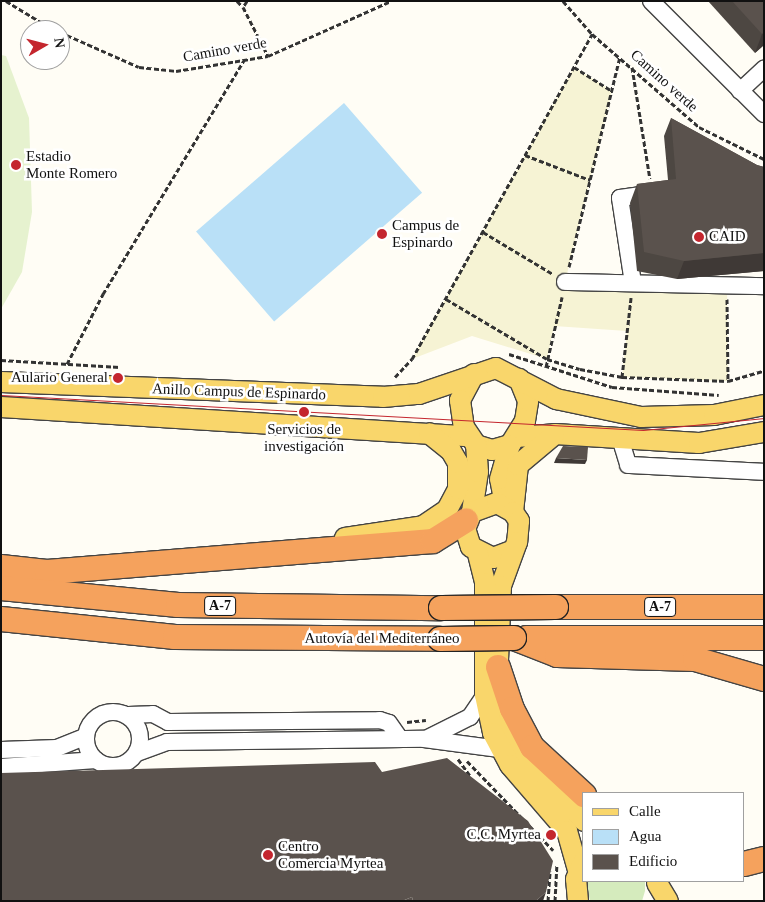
<!DOCTYPE html>
<html>
<head>
<meta charset="utf-8">
<style>
  body { margin:0 }
  #map { position:relative; width:765px; height:902px; overflow:hidden; background:#fffdf5; font-family:"Times New Roman",serif }
  div>[style] { position:absolute }
  .farmland>* { inset:0; background:#f6f3d4 }
  .green>* { inset:0; background:#d5ebbd }
  .pitch>* { inset:0; background:#e6f2cf }
  .water>* { inset:0; background:#b9e0f7; transform-origin:0 0 }
  .path>* { height:3px; margin-top:-1.5px; transform-origin:0; background:repeating-linear-gradient(90deg,#333 0 5px,transparent 0 7.5px) }
  .roads { filter:drop-shadow(1px 0 #444) drop-shadow(-1px 0 #444) drop-shadow(0 1px #444) drop-shadow(0 -1px #444) }
  .minor>* { height:16px; margin:-8px; padding:0 8px; transform-origin:8px; border-radius:8px; background:#fff }
  .minor>.ring { margin:-8px; padding:0; box-sizing:content-box; background:none; border:16px solid #fff; border-radius:50% }
  .major>* { height:20px; margin:-10px; padding:0 10px; transform-origin:10px; border-radius:10px; background:#f9d66b }
  .highway>* { height:24px; margin:-12px; padding:0 12px; transform-origin:12px; border-radius:12px; background:#f5a25d }
  .tram>* { height:1px; margin:-0.5px; padding:0 0.5px; transform-origin:0.5px; border-radius:0.5px; background:#c4262e }
  .bridges { filter:drop-shadow(1px 0 #222) drop-shadow(-1px 0 #222) drop-shadow(0 1px #222) drop-shadow(0 -1px #222) }
  .highway-bridge>* { height:24px; margin:-12px; padding:0 12px; transform-origin:12px; border-radius:12px; background:#f5a25d }
  .wall>* { inset:0; background:#4d4742 }
  .shaded-wall>* { inset:0; background:#3f3936 }
  .building>* { inset:0; background:#5a524d }
  .dots>* { width:14px; height:14px; translate:-50% -50%; box-sizing:border-box; border:2px solid #fff; border-radius:50% }
  span { translate:-50% -50%; white-space:nowrap; text-align:center; line-height:1.15; -webkit-text-stroke:5px #fff; paint-order:stroke }
  .shield-label span { padding:1px 4px; background:#fff; border:1px solid; border-radius:4px; -webkit-text-stroke-width:0 }
  .shield-label { font-size:14px; color:#111; font-weight:700 }
  .street-label { font-size:15px; color:#111 }
  .poi-label { font-size:15px; color:#111 }
  .left { translate:0 -50%; text-align:left }
  .right { translate:-100% -50%; text-align:right }
  .frame { position:absolute; inset:0; border:2px solid #111; pointer-events:none }
  .legend { position:absolute; left:582px; top:792px; width:162px; height:90px; box-sizing:border-box; background:#fff; border:1px solid #a0a0a0; margin:0; padding:6px 9px; list-style:none; font-size:15px; color:#111 }
  .legend li { display:flex; align-items:center; gap:10px; height:25px }
  .legend b { width:25px; border:1px solid #a0a0a0 }
  .north { position:absolute; left:20px; top:20px; width:50px; height:50px; box-sizing:border-box; background:#fff; border:1px solid #a0a0a0; border-radius:50%; rotate:82deg; font-size:14px; font-weight:700; line-height:20px; text-align:center; color:#111 }
  .north::after { content:''; display:block; margin:auto; width:18px; height:22px; background:#c4262e; clip-path:polygon(50% 0,100% 100%,50% 72%,0 100%) }
</style>
</head>
<body>
<div id="map">
  <div class="farmland">
    <i style="clip-path:polygon(574px 67px,612px 91px,565px 282px,727px 285px,728px 381px,622px 377px,627px 331px,554px 326px,547px 359px,472px 336px,412px 359px)"></i>
  </div>
  <div class="green">
    <i style="clip-path:polygon(586px 881px,645px 881px,645px 891px,642px 901px,590px 901px)"></i>
  </div>
  <div class="pitch">
    <i style="clip-path:polygon(1px 55px,6px 56px,29px 118px,32px 212px,22px 272px,1px 309px)"></i>
  </div>
  <div class="water">
    <i style="left:344px;top:103px;width:119px;height:196px;rotate:49deg"></i>
  </div>
  <div class="path">
    <i style="left:6px;top:1px;width:56px;rotate:31.1deg"></i>
    <i style="left:237px;top:1px;width:8px;rotate:45deg"></i>
    <i style="left:247px;top:1px;width:7px;rotate:124deg"></i>
    <i style="left:243px;top:7px;width:55px;rotate:63deg"></i>
    <i style="left:563px;top:1px;width:44px;rotate:48.7deg"></i>
    <i style="left:592px;top:34px;width:142px;rotate:41deg"></i>
    <i style="left:699px;top:127px;width:72px;rotate:26.2deg"></i>
    <i style="left:60px;top:32px;width:86px;rotate:23.9deg"></i>
    <i style="left:139px;top:67px;width:37px;rotate:6deg"></i>
    <i style="left:176px;top:71px;width:93px;rotate:-9.3deg"></i>
    <i style="left:268px;top:56px;width:135px;rotate:-24.1deg"></i>
    <i style="left:574px;top:67px;width:45px;rotate:32.3deg"></i>
    <i style="left:632px;top:67px;width:113px;rotate:80.9deg"></i>
    <i style="left:525px;top:155px;width:70px;rotate:21deg"></i>
    <i style="left:483px;top:232px;width:82px;rotate:31deg"></i>
    <i style="left:569px;top:267px;width:217px;rotate:-76.4deg"></i>
    <i style="left:446px;top:299px;width:117px;rotate:30.7deg"></i>
    <i style="left:547px;top:359px;width:34px;rotate:17deg"></i>
    <i style="left:580px;top:369px;width:43px;rotate:10.8deg"></i>
    <i style="left:622px;top:377px;width:106px;rotate:2.2deg"></i>
    <i style="left:728px;top:381px;width:37px;rotate:-16deg"></i>
    <i style="left:727px;top:299px;width:82px;rotate:89.3deg"></i>
    <i style="left:509px;top:354px;width:108px;rotate:17.8deg"></i>
    <i style="left:612px;top:387px;width:107px;rotate:4.3deg"></i>
    <i style="left:1px;top:360px;width:119px;rotate:3.4deg"></i>
    <i style="left:67px;top:364px;width:79px;rotate:-62.8deg"></i>
    <i style="left:103px;top:294px;width:273px;rotate:-58.9deg"></i>
    <i style="left:546px;top:367px;width:72px;rotate:-77.1deg"></i>
    <i style="left:395px;top:377px;width:25px;rotate:-47deg"></i>
    <i style="left:412px;top:359px;width:372px;rotate:-61deg"></i>
    <i style="left:622px;top:377px;width:80px;rotate:-83.5deg"></i>
    <i style="left:407px;top:722px;width:19px;rotate:-6deg"></i>
    <i style="left:458px;top:759px;width:22px;rotate:54deg"></i>
    <i style="left:467px;top:761px;width:124px;rotate:46deg"></i>
    <i style="left:548px;top:901px;width:30px;rotate:-86deg"></i>
    <i style="left:555px;top:901px;width:36px;rotate:-87deg"></i>
  </div>
  <div class="roads">
    <div class="minor">
      <i style="left:651px;top:1px;width:160px;rotate:45deg"></i>
      <i style="left:740px;top:91px;width:33px;rotate:-43deg"></i>
      <i style="left:565px;top:282px;width:199px;rotate:1.2deg"></i>
      <i style="left:633px;top:283px;width:86px;rotate:-98.7deg"></i>
      <i style="left:620px;top:198px;width:34px;rotate:-8deg"></i>
      <i style="left:620px;top:438px;width:28px;rotate:73deg"></i>
      <i style="left:628px;top:465px;width:136px;rotate:2.9deg"></i>
      <i class="ring" style="left:86px;top:712px;width:38px;height:38px"></i>
      <i style="left:128px;top:715px;width:25px;rotate:-2deg"></i>
      <i style="left:153px;top:714px;width:17px;rotate:28deg"></i>
      <i style="left:168px;top:722px;width:212px;rotate:-0.5deg"></i>
      <i style="left:380px;top:720px;width:9px;rotate:18deg"></i>
      <i style="left:389px;top:723px;width:19px;rotate:55deg"></i>
      <i style="left:428px;top:738px;width:47px;rotate:-26.6deg"></i>
      <i style="left:470px;top:717px;width:27px;rotate:-56deg"></i>
      <i style="left:1px;top:750px;width:56px;rotate:-2deg"></i>
      <i style="left:57px;top:748px;width:31px;rotate:-22deg"></i>
      <i style="left:137px;top:753px;width:32px;rotate:-20deg"></i>
      <i style="left:167px;top:742px;width:257px;rotate:-0.7deg"></i>
      <i style="left:424px;top:739px;width:76px;rotate:7.6deg"></i>
      <i style="left:1px;top:767px;width:95px;rotate:-4.2deg"></i>
    </div>
    <div class="major">
      <i style="left:474px;top:374px;width:30px;rotate:118deg"></i>
      <i style="left:460px;top:400px;width:27px;rotate:82deg"></i>
      <i style="left:464px;top:427px;width:22px;rotate:56deg"></i>
      <i style="left:476px;top:445px;width:17px;rotate:17deg"></i>
      <i style="left:492px;top:450px;width:19px;rotate:-16deg"></i>
      <i style="left:510px;top:445px;width:28px;rotate:-58deg"></i>
      <i style="left:525px;top:421px;width:20px;rotate:-81deg"></i>
      <i style="left:528px;top:401px;width:24px;rotate:-112deg"></i>
      <i style="left:1px;top:382px;width:382px;rotate:2.2deg"></i>
      <i style="left:383px;top:397px;width:36px;rotate:-5deg"></i>
      <i style="left:419px;top:394px;width:81px;rotate:-18.7deg"></i>
      <i style="left:496px;top:368px;width:68px;rotate:27.3deg"></i>
      <i style="left:556px;top:399px;width:87px;rotate:12deg"></i>
      <i style="left:641px;top:417px;width:73px;rotate:-1.6deg"></i>
      <i style="left:714px;top:415px;width:51px;rotate:-11.3deg"></i>
      <i style="left:1px;top:407px;width:468px;rotate:3.6deg"></i>
      <i style="left:516px;top:437px;width:39px;rotate:-4deg"></i>
      <i style="left:555px;top:434px;width:144px;rotate:3.6deg"></i>
      <i style="left:699px;top:443px;width:66px;rotate:-9.6deg"></i>
      <i style="left:504px;top:499px;width:20px;rotate:-101deg"></i>
      <i style="left:500px;top:479px;width:35px;rotate:-74deg"></i>
      <i style="left:472px;top:512px;width:40px;rotate:-81.5deg"></i>
      <i style="left:478px;top:472px;width:27px;rotate:-94deg"></i>
      <i style="left:513px;top:512px;width:47px;rotate:-83.9deg"></i>
      <i style="left:518px;top:465px;width:47px;rotate:-39.8deg"></i>
      <i style="left:345px;top:538px;width:79px;rotate:-8.7deg"></i>
      <i style="left:423px;top:526px;width:29px;rotate:-34deg"></i>
      <i style="left:447px;top:510px;width:24px;rotate:-62deg"></i>
      <i style="left:458px;top:489px;width:26px;rotate:-90deg"></i>
      <i style="left:458px;top:463px;width:14px;rotate:-120deg"></i>
      <i style="left:451px;top:451px;width:28px;rotate:-141deg"></i>
      <i style="left:511px;top:551px;width:19px;rotate:159deg"></i>
      <i style="left:493px;top:558px;width:25px;rotate:-153deg"></i>
      <i style="left:471px;top:547px;width:19px;rotate:-108deg"></i>
      <i style="left:465px;top:529px;width:18px;rotate:-68deg"></i>
      <i style="left:472px;top:512px;width:27px;rotate:-20deg"></i>
      <i style="left:497px;top:503px;width:18px;rotate:29deg"></i>
      <i style="left:513px;top:512px;width:11px;rotate:56deg"></i>
      <i style="left:519px;top:521px;width:21px;rotate:95deg"></i>
      <i style="left:517px;top:542px;width:47px;rotate:110deg"></i>
      <i style="left:501px;top:586px;width:98px;rotate:92.3deg"></i>
      <i style="left:497px;top:684px;width:28px;rotate:82deg"></i>
      <i style="left:501px;top:712px;width:51px;rotate:61.9deg"></i>
      <i style="left:525px;top:757px;width:87px;rotate:47.3deg"></i>
      <i style="left:478px;top:554px;width:30px;rotate:76deg"></i>
      <i style="left:485px;top:583px;width:112px;rotate:90deg"></i>
      <i style="left:485px;top:695px;width:39px;rotate:78deg"></i>
      <i style="left:493px;top:733px;width:36px;rotate:62deg"></i>
      <i style="left:510px;top:765px;width:87px;rotate:49.2deg"></i>
      <i style="left:567px;top:831px;width:41px;rotate:74.2deg"></i>
      <i style="left:657px;top:883px;width:21px;rotate:59deg"></i>
      <i style="left:578px;top:901px;width:22px;rotate:-95deg"></i>
      <i style="left:576px;top:879px;width:20px;rotate:-66deg"></i>
    </div>
    <div class="highway">
      <i style="left:1px;top:567px;width:46px;rotate:6.2deg"></i>
      <i style="left:47px;top:572px;width:387px;rotate:-4.6deg"></i>
      <i style="left:433px;top:541px;width:39px;rotate:-32deg"></i>
      <i style="left:1px;top:588px;width:178px;rotate:5.5deg"></i>
      <i style="left:178px;top:605px;width:263px;rotate:0.7deg"></i>
      <i style="left:556px;top:607px;width:208px"></i>
      <i style="left:1px;top:619px;width:175px;rotate:5.9deg"></i>
      <i style="left:175px;top:637px;width:265px;rotate:0.4deg"></i>
      <i style="left:514px;top:638px;width:46px;rotate:21.6deg"></i>
      <i style="left:557px;top:655px;width:138px;rotate:1.7deg"></i>
      <i style="left:695px;top:659px;width:72px;rotate:16.2deg"></i>
      <i style="left:526px;top:638px;width:238px"></i>
      <i style="left:498px;top:667px;width:44px;rotate:71.6deg"></i>
      <i style="left:512px;top:709px;width:43px;rotate:62.2deg"></i>
      <i style="left:532px;top:747px;width:71px;rotate:42.7deg"></i>
      <i style="left:744px;top:864px;width:21px;rotate:-14deg"></i>
    </div>
  </div>
  <div class="tram">
    <i style="left:1px;top:395px;width:643px;rotate:3.12deg"></i>
    <i style="left:643px;top:430px;width:122px;rotate:-5.7deg"></i>
  </div>
  <div class="bridges">
    <div class="highway-bridge">
      <i style="left:441px;top:608px;width:115px;rotate:-0.5deg"></i>
      <i style="left:440px;top:639px;width:74px;rotate:-0.8deg"></i>
    </div>
  </div>
  <div class="wall">
    <i style="clip-path:polygon(708px 1px,764px 1px,764px 45px,755px 53px)"></i>
    <i style="clip-path:polygon(671px 118px,757px 165px,764px 167px,764px 271px,677px 279px,637px 271px,630px 203px,637px 184px,668px 180px,664px 136px)"></i>
  </div>
  <div class="shaded-wall">
    <i style="clip-path:polygon(764px 32px,764px 45px,755px 53px,762px 34px)"></i>
    <i style="clip-path:polygon(764px 253px,764px 271px,677px 279px,684px 261px)"></i>
    <i style="clip-path:polygon(556px 458px,587px 460px,585px 464px,554px 463px)"></i>
    <i style="clip-path:polygon(546px 892px,543px 901px,536px 901px)"></i>
  </div>
  <div class="building">
    <i style="clip-path:polygon(732px 1px,764px 1px,764px 32px,762px 34px)"></i>
    <i style="clip-path:polygon(671px 118px,757px 165px,764px 167px,764px 253px,684px 261px,644px 252px,637px 184px,676px 179px)"></i>
    <i style="clip-path:polygon(563px 446px,588px 447px,587px 460px,556px 458px)"></i>
    <i style="clip-path:polygon(447px 758px,528px 821px,553px 861px,546px 892px,536px 901px,413px 901px,412px 897px,402px 901px,1px 901px,1px 773px,375px 762px,382px 772px)"></i>
    <i style="clip-path:polygon(412px 897px,413px 901px,402px 901px)"></i>
  </div>
  <div class="dots">
    <i style="left:16px;top:165px;background:#c4262e"></i>
    <i style="left:382px;top:234px;background:#c4262e"></i>
    <i style="left:699px;top:237px;background:#c4262e"></i>
    <i style="left:118px;top:378px;background:#c4262e"></i>
    <i style="left:304px;top:412px;background:#c4262e"></i>
    <i style="left:551px;top:835px;background:#c4262e"></i>
    <i style="left:268px;top:855px;background:#c4262e"></i>
  </div>
  <div class="shield-label">
    <span style="left:220px;top:606px">A-7</span>
    <span style="left:660px;top:607px">A-7</span>
  </div>
  <div class="street-label">
    <span style="left:225px;top:50px;rotate:-10deg">Camino verde</span>
    <span style="left:664px;top:81px;rotate:42deg">Camino verde</span>
    <span style="left:239px;top:392px;rotate:2deg">Anillo Campus de Espinardo</span>
    <span style="left:382px;top:639px">Autovía del Mediterráneo</span>
  </div>
  <div class="poi-label">
    <span class="left" style="left:26px;top:165px">Estadio<br>Monte Romero</span>
    <span class="left" style="left:392px;top:234px">Campus de<br>Espinardo</span>
    <span class="left" style="left:709px;top:237px">CAID</span>
    <span class="right" style="left:108px;top:378px">Aulario General</span>
    <span style="left:304px;top:438px">Servicios de<br>investigación</span>
    <span class="right" style="left:541px;top:835px">C.C. Myrtea</span>
    <span class="left" style="left:278px;top:855px">Centro<br>Comercia Myrtea</span>
  </div>
  <div class="frame"></div>
  <ul class="legend">
  <li><b style="height:6px;background:#f9d66b"></b>Calle</li>
  <li><b style="height:14px;background:#b9e0f7"></b>Agua</li>
  <li><b style="height:14px;background:#5a524d"></b>Edificio</li>
  </ul>
  <div class="north">N</div>
</div>
</body>
</html>
